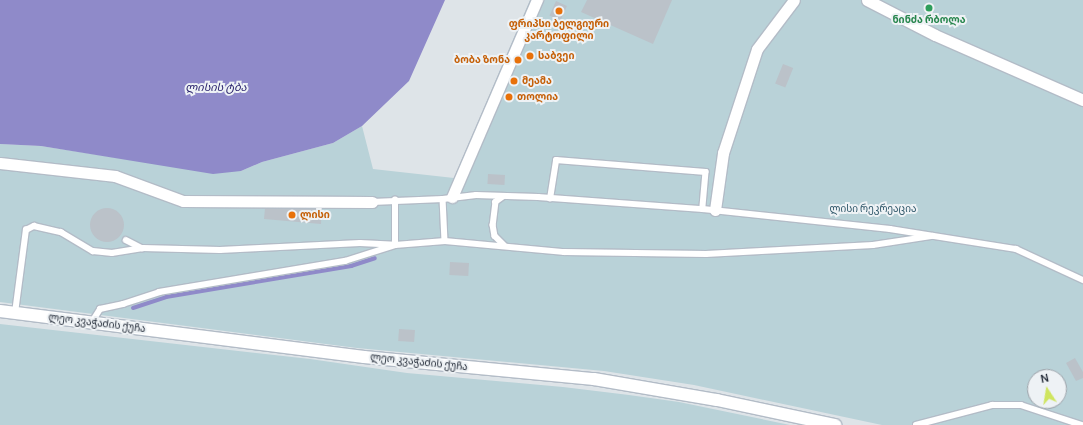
<!DOCTYPE html>
<html>
<head>
<meta charset="utf-8">
<style>
  body { margin:0 }
  #map { position:relative; width:1083px; height:425px; overflow:hidden; background:#dee4e8; font-family:Manrope,"Noto Sans Georgian",sans-serif }
  div>[style] { position:absolute }
  .green>* { inset:0; background:#b9d2d8 }
  .water>* { inset:0; background:#8f8ac9 }
  .stream>* { height:4px; margin:-2px; padding:0 2px; transform-origin:2px; border-radius:2px; background:#8f8ac9 }
  .building>* { inset:0; background:#bbc2c9; transform-origin:0 0 }
  .round { border-radius:50% }
  .roads { filter:drop-shadow(1px 0 #b3bcc7) drop-shadow(-1px 0 #b3bcc7) drop-shadow(0 1px #b3bcc7) drop-shadow(0 -1px #b3bcc7) }
  .lane>* { height:5.5px; margin:-2.75px; padding:0 2.75px; transform-origin:2.75px; border-radius:2.75px; background:#fff }
  .street>* { height:11px; margin:-5.5px; padding:0 5.5px; transform-origin:5.5px; border-radius:5.5px; background:#fff }
  .secondary>* { height:12px; margin:-6px; padding:0 6px; transform-origin:6px; border-radius:6px; background:#fff }
  .dots>* { width:11px; height:11px; translate:-50% -50%; box-sizing:border-box; border:2px solid #eef2f5; border-radius:50% }
  span { translate:-50% -50%; white-space:nowrap; text-align:center; line-height:1.15; -webkit-text-stroke:4px #eef2f5; paint-order:stroke }
  .leisure-label { font-size:10px; color:#27864d; font-weight:700 }
  .food-label { font-size:10px; color:#c56008; font-weight:700 }
  .left { translate:0 -50%; text-align:left }
  .right { translate:-100% -50%; text-align:right }
  .park-label { font-size:10px; color:#2f5769 }
  .street-label { font-size:10px; color:#212936 }
  .water-label { font-size:11px; color:#28216c; font-style:italic }
  .north { position:absolute; left:1027px; top:369px; width:40px; height:40px; box-sizing:border-box; background:#eef2f5; border:1px solid #9ca2a9; border-radius:50%; rotate:348deg; font-size:11px; font-weight:700; line-height:16px; text-align:center; color:#212936 }
  .north::after { content:''; display:block; margin:auto; width:14px; height:18px; background:#cfe55f; clip-path:polygon(50% 0,100% 100%,50% 72%,0 100%) }
</style>
</head>
<body>
<div id="map">
  <div class="green">
    <i style="clip-path:polygon(evenodd,530px 0,1083px 0,1083px 425px,882px 425px,694px 385px,604px 371px,357px 348px,0 302px,0 144px,41px 146px,125px 159px,241px 171px,262px 162px,333px 143px,362px 126px,373px 169px,454px 178px,530px 0,1035px 377px,1059px 377px,1059px 401px,1035px 401px,1035px 377px)"></i>
    <i style="clip-path:polygon(0 324px,310px 359px,407px 373px,563px 387px,629px 395px,679px 402px,790px 425px,0 425px)"></i>
  </div>
  <div class="water">
    <i style="clip-path:polygon(0 0,445px 0,409px 81px,362px 126px,333px 143px,262px 162px,241px 171px,213px 174px,41px 146px,0 144px)"></i>
  </div>
  <div class="stream">
    <i style="left:133px;top:308px;width:35px;rotate:-18deg"></i>
    <i style="left:166px;top:297px;width:188px;rotate:-9.5deg"></i>
    <i style="left:351px;top:266px;width:25px;rotate:-18deg"></i>
  </div>
  <div class="building">
    <i style="clip-path:polygon(587px 0,672px 0,653px 44px,581px 12px)"></i>
    <i style="left:556px;top:1px;width:12px;height:16px;rotate:24deg"></i>
    <i style="left:783px;top:64px;width:11px;height:21px;rotate:22deg"></i>
    <i style="left:488px;top:174px;width:17px;height:10px;rotate:3deg"></i>
    <i class="round" style="left:90px;top:208px;width:34px;height:34px"></i>
    <i style="clip-path:polygon(265px 208px,322px 209px,321px 224px,264px 219px)"></i>
    <i style="left:450px;top:262px;width:19px;height:13px;rotate:3deg"></i>
    <i style="left:399px;top:329px;width:16px;height:12px;rotate:4deg"></i>
    <i style="clip-path:polygon(1075px 358px,1083px 372px,1083px 378px,1076px 381px,1066px 363px)"></i>
  </div>
  <div class="roads">
    <div class="lane">
      <i style="left:503px;top:197px;width:9px;rotate:144deg"></i>
      <i style="left:496px;top:202px;width:23px;rotate:97deg"></i>
      <i style="left:493px;top:225px;width:11px;rotate:80deg"></i>
      <i style="left:495px;top:236px;width:13px;rotate:45deg"></i>
      <i style="left:443px;top:199px;width:42px;rotate:87.3deg"></i>
      <i style="left:550px;top:199px;width:39px;rotate:-81deg"></i>
      <i style="left:556px;top:160px;width:150px;rotate:4.6deg"></i>
      <i style="left:706px;top:172px;width:37px;rotate:95deg"></i>
      <i style="left:372px;top:202px;width:71px;rotate:-2.4deg"></i>
      <i style="left:443px;top:199px;width:33px;rotate:-7deg"></i>
      <i style="left:476px;top:195px;width:62px;rotate:1.8deg"></i>
      <i style="left:538px;top:197px;width:165px;rotate:4.2deg"></i>
      <i style="left:703px;top:209px;width:188px;rotate:6.1deg"></i>
      <i style="left:890px;top:229px;width:128px;rotate:9deg"></i>
      <i style="left:1016px;top:249px;width:74px;rotate:24.8deg"></i>
      <i style="left:126px;top:240px;width:18px;rotate:27deg"></i>
      <i style="left:15px;top:313px;width:84px;rotate:-82.5deg"></i>
      <i style="left:26px;top:230px;width:9px;rotate:-27deg"></i>
      <i style="left:34px;top:226px;width:28px;rotate:13deg"></i>
      <i style="left:61px;top:232px;width:37px;rotate:31deg"></i>
      <i style="left:93px;top:251px;width:19px;rotate:6deg"></i>
      <i style="left:112px;top:253px;width:31px;rotate:-9deg"></i>
      <i style="left:143px;top:248px;width:77px;rotate:1.5deg"></i>
      <i style="left:220px;top:250px;width:140px;rotate:-2.9deg"></i>
      <i style="left:360px;top:243px;width:35px;rotate:3deg"></i>
      <i style="left:395px;top:245px;width:45px;rotate:-90deg"></i>
      <i style="left:92px;top:322px;width:15px;rotate:-58deg"></i>
      <i style="left:100px;top:309px;width:24px;rotate:-12deg"></i>
      <i style="left:123px;top:304px;width:38px;rotate:-18deg"></i>
      <i style="left:159px;top:292px;width:189px;rotate:-9.5deg"></i>
      <i style="left:345px;top:261px;width:52px;rotate:-17.7deg"></i>
      <i style="left:395px;top:245px;width:50px;rotate:-4.6deg"></i>
      <i style="left:445px;top:241px;width:120px;rotate:5.3deg"></i>
      <i style="left:564px;top:252px;width:142px;rotate:0.8deg"></i>
      <i style="left:706px;top:254px;width:167px;rotate:-3.1deg"></i>
      <i style="left:873px;top:245px;width:60px;rotate:-8.7deg"></i>
      <i style="left:916px;top:425px;width:79px;rotate:-14.7deg"></i>
      <i style="left:992px;top:405px;width:29px"></i>
      <i style="left:1021px;top:405px;width:64px;rotate:18.2deg"></i>
    </div>
    <div class="street">
      <i style="left:867px;top:0;width:76px;rotate:27.2deg"></i>
      <i style="left:935px;top:35px;width:162px;rotate:23.7deg"></i>
      <i style="left:0;top:163px;width:116px;rotate:6.4deg"></i>
      <i style="left:115px;top:176px;width:72px;rotate:20.2deg"></i>
      <i style="left:183px;top:201px;width:189px;rotate:0.3deg"></i>
      <i style="left:452px;top:197px;width:215px;rotate:-66.7deg"></i>
      <i style="left:715px;top:210px;width:58px;rotate:-82deg"></i>
      <i style="left:723px;top:153px;width:109px;rotate:-71.9deg"></i>
      <i style="left:757px;top:49px;width:61px;rotate:-52.9deg"></i>
    </div>
    <div class="secondary">
      <i style="left:0;top:311px;width:367px;rotate:7.2deg"></i>
      <i style="left:364px;top:357px;width:231px;rotate:5.5deg"></i>
      <i style="left:594px;top:379px;width:125px;rotate:9.7deg"></i>
      <i style="left:717px;top:400px;width:121px;rotate:12deg"></i>
    </div>
  </div>
  <div class="dots">
    <i style="left:929px;top:8px;background:#2e9e5b"></i>
    <i style="left:559px;top:11px;background:#e8710a"></i>
    <i style="left:530px;top:56px;background:#e8710a"></i>
    <i style="left:518px;top:60px;background:#e8710a"></i>
    <i style="left:514px;top:81px;background:#e8710a"></i>
    <i style="left:509px;top:97px;background:#e8710a"></i>
    <i style="left:292px;top:215px;background:#e8710a"></i>
  </div>
  <div class="leisure-label">
    <span style="left:929px;top:20px">ნინძა რბოლა</span>
  </div>
  <div class="food-label">
    <span style="left:559px;top:29px">ფრიპსი ბელგიური<br>კარტოფილი</span>
    <span class="left" style="left:538px;top:56px">საბვეი</span>
    <span class="right" style="left:510px;top:60px">ბობა ზონა</span>
    <span class="left" style="left:522px;top:81px">მეამა</span>
    <span class="left" style="left:517px;top:97px">თოლია</span>
    <span class="left" style="left:300px;top:215px">ლისი</span>
  </div>
  <div class="park-label">
    <span style="left:873px;top:209px">ლისი რეკრეაცია</span>
  </div>
  <div class="street-label">
    <span style="left:97px;top:323px;rotate:7deg">ლეო კვაჭაძის ქუჩა</span>
    <span style="left:419px;top:362px;rotate:6deg">ლეო კვაჭაძის ქუჩა</span>
  </div>
  <div class="water-label">
    <span style="left:216px;top:87px">ლისის ტბა</span>
  </div>
  <div class="north">N</div>
</div>
</body>
</html>
